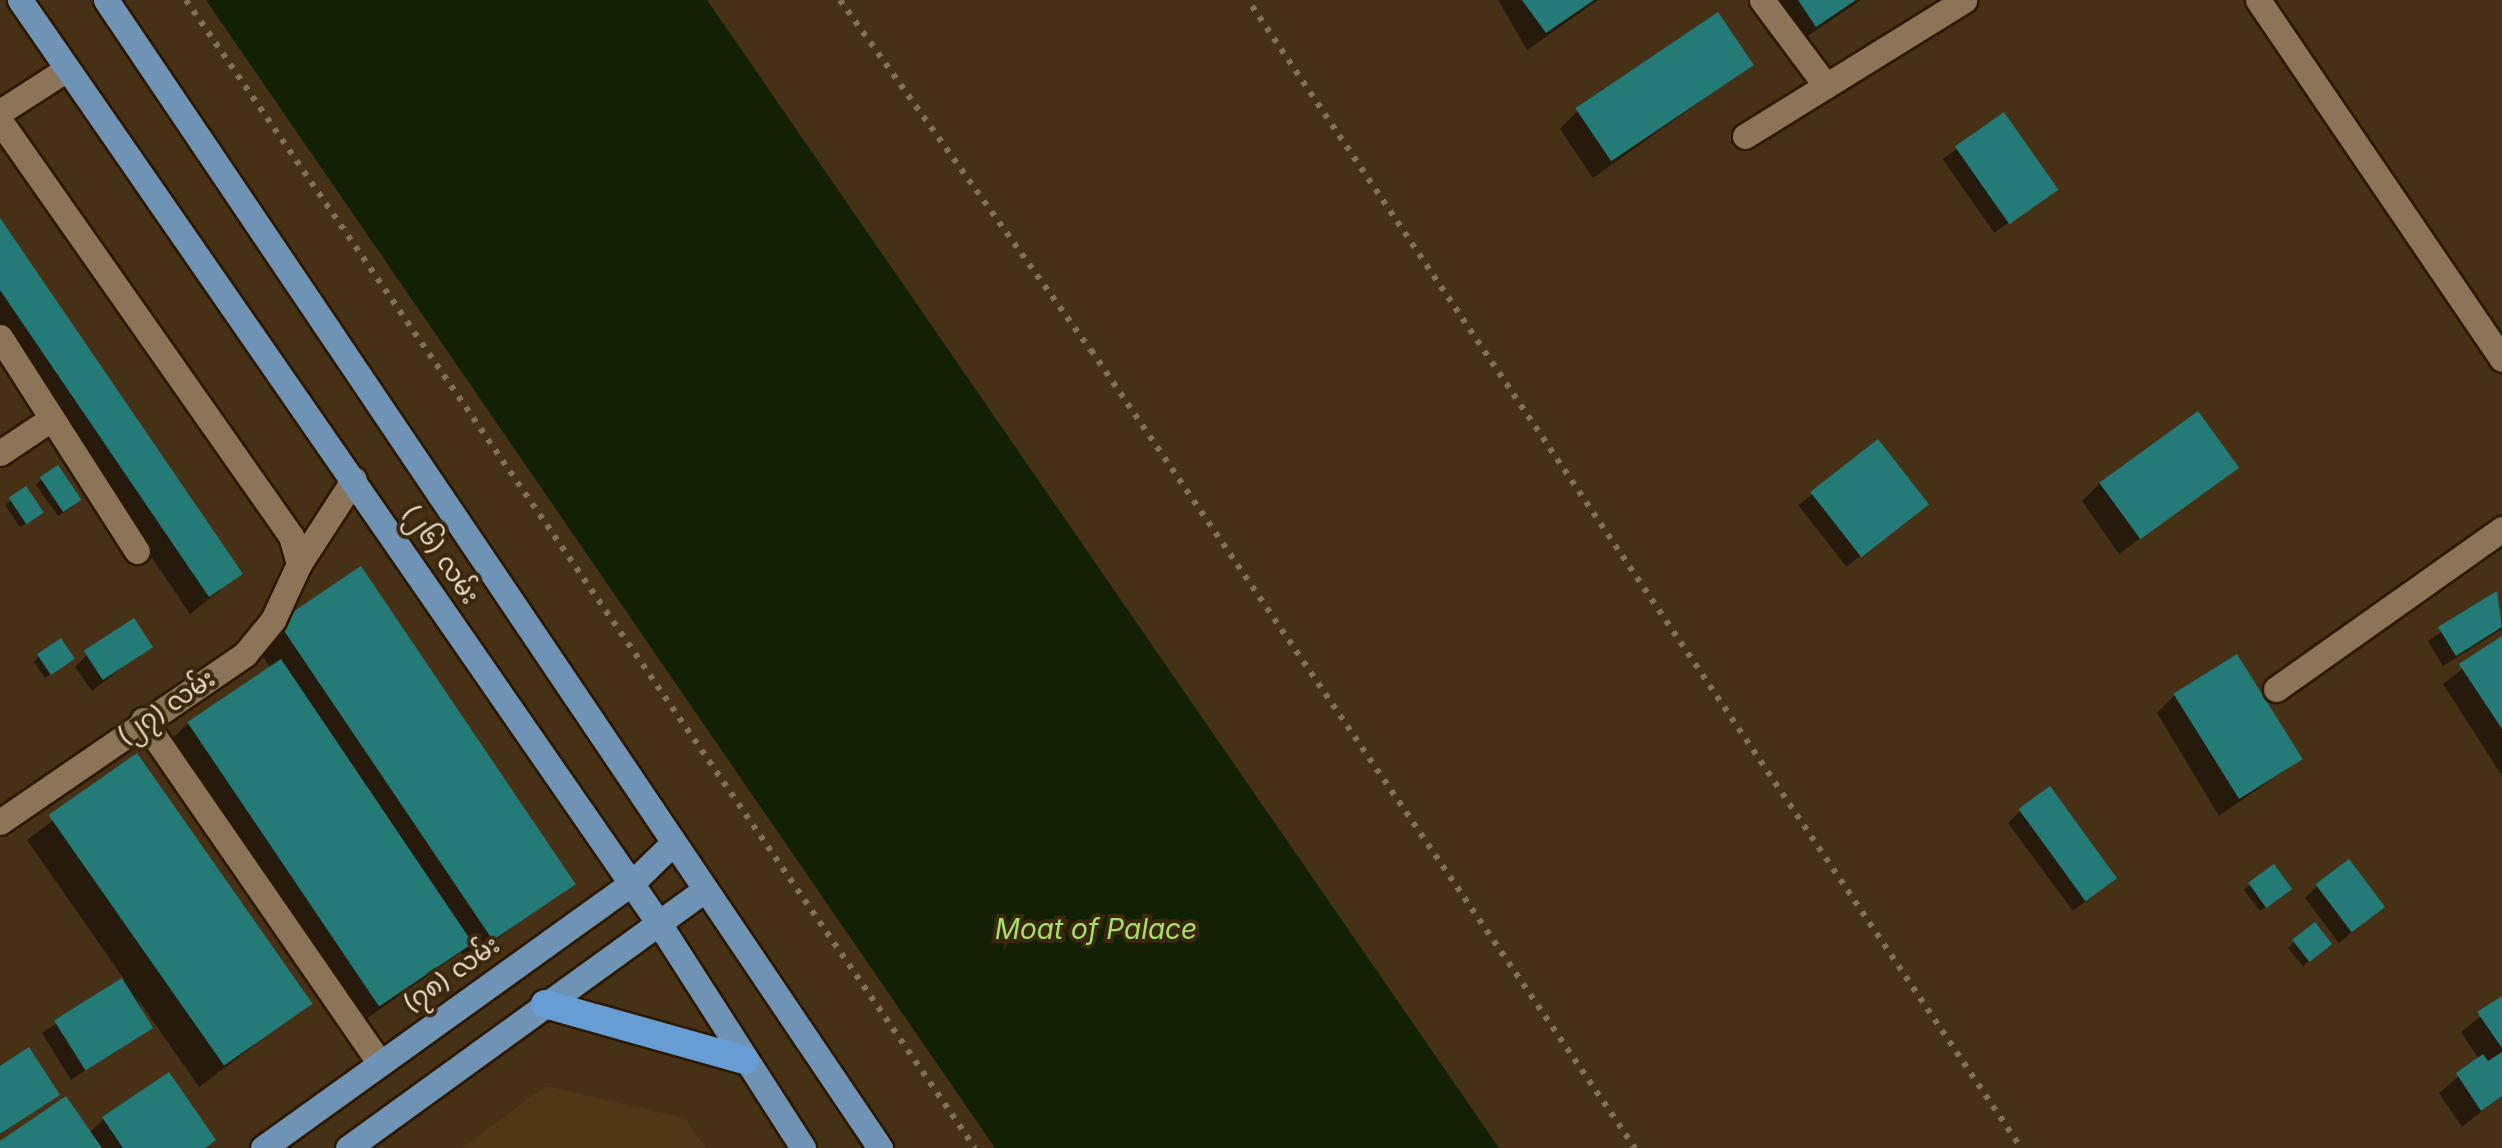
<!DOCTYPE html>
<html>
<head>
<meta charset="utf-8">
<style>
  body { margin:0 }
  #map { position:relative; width:2502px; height:1148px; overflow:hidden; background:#463116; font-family:Inter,"Noto Sans Myanmar",sans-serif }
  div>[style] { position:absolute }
  .built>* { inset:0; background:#513716 }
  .water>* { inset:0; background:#122003 }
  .shadow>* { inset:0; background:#0007; transform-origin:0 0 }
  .building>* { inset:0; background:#237a76; transform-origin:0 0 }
  .path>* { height:6px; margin-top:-3px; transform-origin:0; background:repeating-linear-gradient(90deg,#827059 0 5px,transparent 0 13px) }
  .roads { filter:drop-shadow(2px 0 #2c1800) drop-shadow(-2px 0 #2c1800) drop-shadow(0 2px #2c1800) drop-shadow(0 -2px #2c1800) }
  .minor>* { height:25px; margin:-12.5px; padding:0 12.5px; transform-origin:12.5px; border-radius:12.5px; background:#8b7457 }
  .primary>* { height:25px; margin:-12.5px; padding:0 12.5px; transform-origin:12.5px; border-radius:12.5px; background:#6f93b5 }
  .trunk>* { height:28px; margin:-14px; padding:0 14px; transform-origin:14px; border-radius:14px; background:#669dd4 }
  span { translate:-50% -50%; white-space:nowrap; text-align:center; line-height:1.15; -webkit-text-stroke:8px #3b270c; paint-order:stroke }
  .street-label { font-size:25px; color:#eddfd0 }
  .water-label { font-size:28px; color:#a5e169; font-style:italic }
</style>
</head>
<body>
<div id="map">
  <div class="built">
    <i style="clip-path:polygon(546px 1086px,685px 1118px,706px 1148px,461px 1148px)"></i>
  </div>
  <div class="water">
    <i style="clip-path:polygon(206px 0,707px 0,1499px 1148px,995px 1148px)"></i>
  </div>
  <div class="shadow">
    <i style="clip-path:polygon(1498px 0,1598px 0,1527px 50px)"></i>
    <i style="clip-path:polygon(1768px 0,1861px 0,1797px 43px)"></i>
    <i style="clip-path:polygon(1751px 65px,1593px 178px,1560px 129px,1578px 111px)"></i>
    <i style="left:2004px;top:116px;width:90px;height:75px;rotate:55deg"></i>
    <i style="clip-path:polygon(0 222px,240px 574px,190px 614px,0 334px)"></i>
    <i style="left:1878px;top:443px;width:78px;height:101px;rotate:52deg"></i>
    <i style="clip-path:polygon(2235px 468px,2119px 554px,2082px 501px,2100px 483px)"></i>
    <i style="clip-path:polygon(42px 479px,74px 506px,58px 516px,36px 485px)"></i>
    <i style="clip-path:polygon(25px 490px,35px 518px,20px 527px,5px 505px)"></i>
    <i style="clip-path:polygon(2496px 594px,2502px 629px,2443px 666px,2428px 641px)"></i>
    <i style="clip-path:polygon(279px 623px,571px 884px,467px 961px,461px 952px,352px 1029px,165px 746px,188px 723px,271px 669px,256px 646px)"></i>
    <i style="clip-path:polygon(2502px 639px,2502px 773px,2501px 774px,2443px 684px)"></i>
    <i style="clip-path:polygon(150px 646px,92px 691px,75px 667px,87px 655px)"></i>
    <i style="clip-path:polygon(39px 656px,66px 664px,45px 678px,34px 662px)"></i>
    <i style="clip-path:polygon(2175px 695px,2299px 760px,2219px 816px,2157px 713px)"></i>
    <i style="clip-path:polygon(137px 757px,309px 1004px,199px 1087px,135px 995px,150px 1027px,71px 1080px,42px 1033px,124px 979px,27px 840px)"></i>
    <i style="clip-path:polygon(2020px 811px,2115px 878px,2073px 911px,2008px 823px)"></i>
    <i style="clip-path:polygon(2250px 885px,2283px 894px,2260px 911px,2244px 890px)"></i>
    <i style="clip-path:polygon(2317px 886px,2382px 907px,2339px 943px,2305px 898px)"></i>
    <i style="clip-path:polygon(2294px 942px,2323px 949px,2303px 966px,2288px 948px)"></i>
    <i style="clip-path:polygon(2502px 999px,2502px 1095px,2462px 1127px,2439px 1093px,2479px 1059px,2461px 1032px)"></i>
    <i style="clip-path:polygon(0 1069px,57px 1095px,0 1135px)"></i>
    <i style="clip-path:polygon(104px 1119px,213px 1140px,205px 1148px,0 1148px,89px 1133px)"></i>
  </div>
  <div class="building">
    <i style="clip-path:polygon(1522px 0,1594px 0,1546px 33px)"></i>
    <i style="clip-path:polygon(1798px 0,1856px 0,1816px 27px)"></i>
    <i style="left:1718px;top:12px;width:64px;height:172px;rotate:56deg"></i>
    <i style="left:2004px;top:112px;width:95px;height:60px;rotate:55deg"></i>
    <i style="clip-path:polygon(0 218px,243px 574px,209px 597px,0 290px)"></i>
    <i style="left:2198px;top:411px;width:70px;height:122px;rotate:54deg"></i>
    <i style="left:1878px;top:439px;width:83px;height:86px;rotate:52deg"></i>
    <i style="left:58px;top:465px;width:42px;height:22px;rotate:56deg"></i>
    <i style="left:26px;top:486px;width:32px;height:21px;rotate:56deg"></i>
    <i style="left:361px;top:566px;width:384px;height:100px;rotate:56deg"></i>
    <i style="clip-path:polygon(2497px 591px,2502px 627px,2456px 656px,2438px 627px)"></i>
    <i style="left:134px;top:618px;width:35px;height:60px;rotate:57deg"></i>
    <i style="clip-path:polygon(2502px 636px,2502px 729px,2459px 664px)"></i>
    <i style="left:61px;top:638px;width:25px;height:29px;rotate:56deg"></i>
    <i style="left:2237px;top:654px;width:124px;height:75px;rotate:58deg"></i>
    <i style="left:281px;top:659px;width:343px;height:113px;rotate:56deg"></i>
    <i style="left:137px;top:753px;width:306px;height:108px;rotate:55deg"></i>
    <i style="left:2050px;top:786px;width:114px;height:39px;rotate:54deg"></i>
    <i style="left:2349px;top:859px;width:60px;height:42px;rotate:53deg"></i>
    <i style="left:2274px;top:864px;width:31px;height:32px;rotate:54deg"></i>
    <i style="left:2315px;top:922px;width:28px;height:29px;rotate:52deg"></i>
    <i style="left:122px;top:978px;width:59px;height:80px;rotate:58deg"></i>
    <i style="clip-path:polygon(2502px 996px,2502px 1048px,2477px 1012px)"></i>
    <i style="clip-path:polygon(29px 1047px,60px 1095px,0 1134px,0 1066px)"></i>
    <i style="clip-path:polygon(2502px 1052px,2502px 1096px,2481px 1111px,2456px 1073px,2483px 1054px,2488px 1061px)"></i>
    <i style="clip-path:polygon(169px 1072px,216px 1140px,205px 1148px,123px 1148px,102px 1117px)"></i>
    <i style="clip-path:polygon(66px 1096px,102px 1148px,0 1148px,0 1141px)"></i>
  </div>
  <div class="path">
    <i style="left:186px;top:0;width:1393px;rotate:55.5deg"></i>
    <i style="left:840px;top:0;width:431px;rotate:54.4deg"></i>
    <i style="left:1091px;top:350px;width:966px;rotate:55.72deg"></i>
    <i style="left:1252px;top:6px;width:1377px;rotate:56.04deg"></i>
  </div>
  <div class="roads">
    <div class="minor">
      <i style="left:1762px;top:0;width:107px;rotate:53.3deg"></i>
      <i style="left:2258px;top:0;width:434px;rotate:55.8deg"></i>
      <i style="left:0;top:112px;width:80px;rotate:-32.7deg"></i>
      <i style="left:0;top:121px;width:507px;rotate:54.96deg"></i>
      <i style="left:291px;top:536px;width:29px;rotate:74deg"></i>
      <i style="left:1745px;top:136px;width:258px;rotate:-31.8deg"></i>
      <i style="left:0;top:337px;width:254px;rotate:57.4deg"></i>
      <i style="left:0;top:453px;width:61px;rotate:-33.7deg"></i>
      <i style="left:2276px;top:689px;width:277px;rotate:-35.3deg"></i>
      <i style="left:143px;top:720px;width:416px;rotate:55.4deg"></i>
      <i style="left:0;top:822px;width:297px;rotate:-34.4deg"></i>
      <i style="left:245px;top:654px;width:44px;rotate:-50.5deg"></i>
      <i style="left:273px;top:620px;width:62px;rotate:-65.1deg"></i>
      <i style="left:299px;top:564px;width:101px;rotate:-57.1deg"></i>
    </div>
    <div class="primary">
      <i style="left:20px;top:0;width:1125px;rotate:55.32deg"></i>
      <i style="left:660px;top:925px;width:265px;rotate:57.3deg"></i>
      <i style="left:106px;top:0;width:1385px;rotate:56.01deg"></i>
      <i style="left:263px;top:1148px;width:453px;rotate:-35.7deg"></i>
      <i style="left:631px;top:884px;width:56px;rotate:-44.3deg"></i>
      <i style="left:348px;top:1148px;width:438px;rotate:-35.9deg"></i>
    </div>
    <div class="trunk">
      <i style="left:545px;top:1004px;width:207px;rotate:15.7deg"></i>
    </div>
  </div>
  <div class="street-label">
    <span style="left:441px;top:554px;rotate:56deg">(၂၆) လမ်း</span>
    <span style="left:166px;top:707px;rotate:-34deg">(၂၇) လမ်း</span>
    <span style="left:451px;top:974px;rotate:-35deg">(၇၈) လမ်း</span>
  </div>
  <div class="water-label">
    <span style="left:1096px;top:929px">Moat of Palace</span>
  </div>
</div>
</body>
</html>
